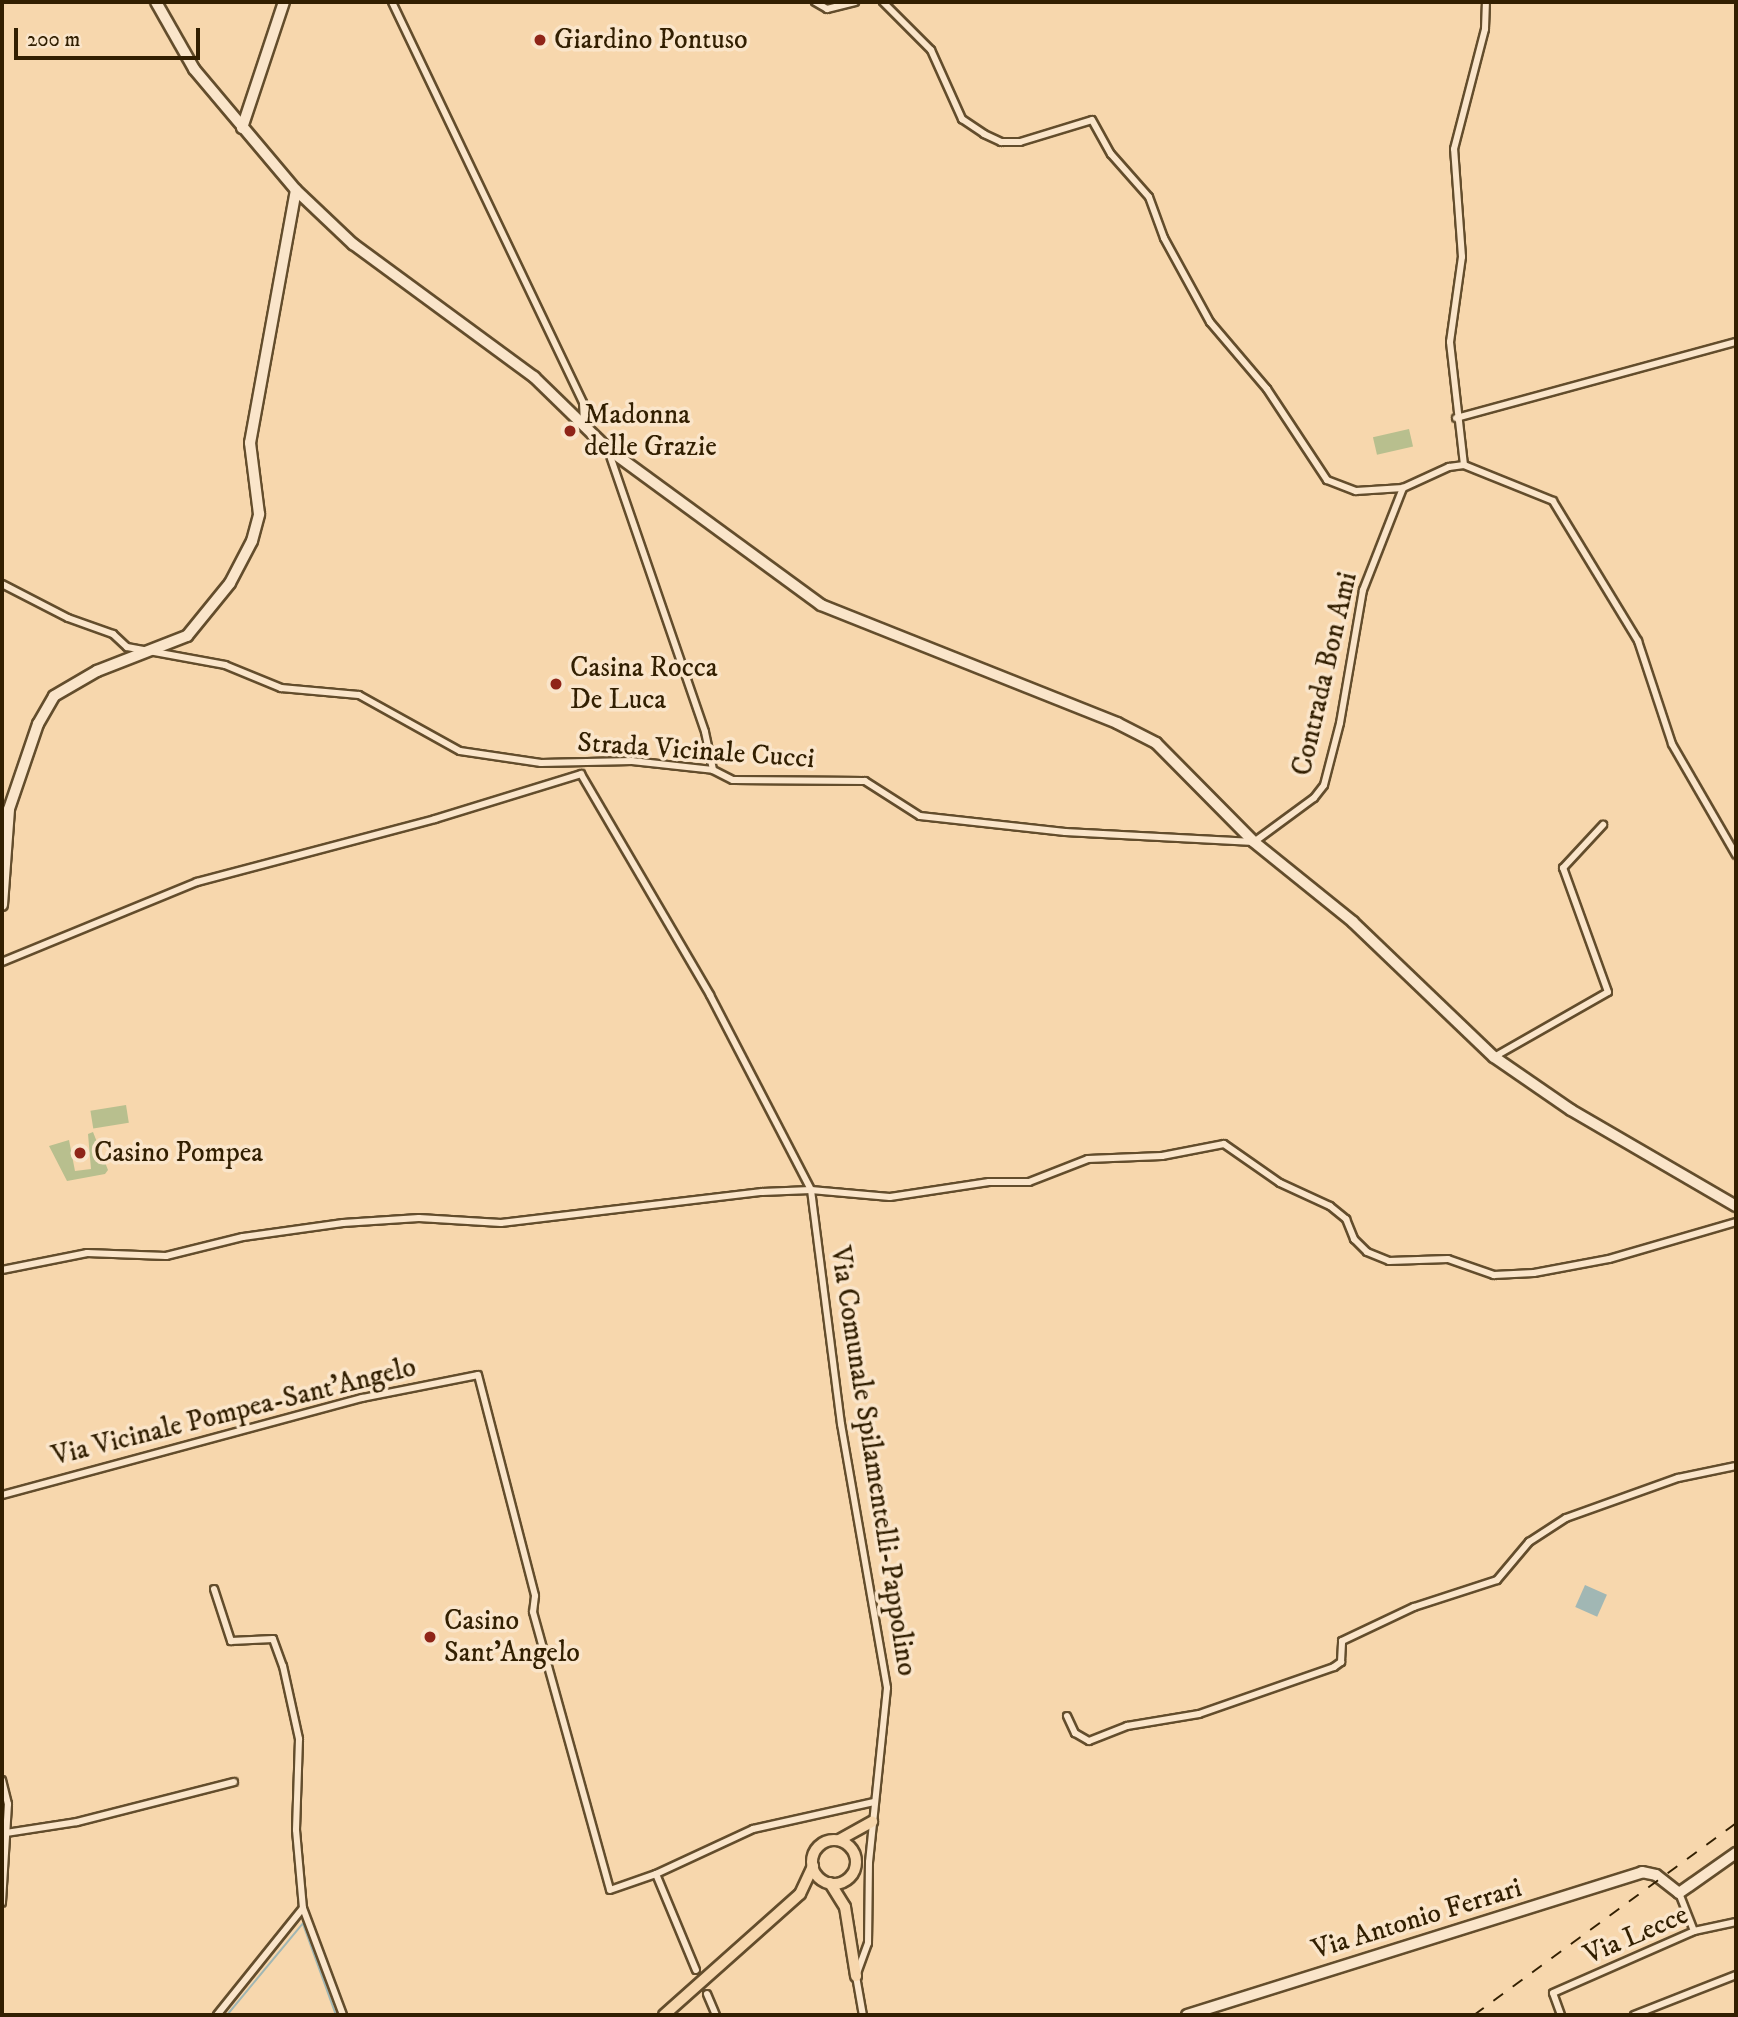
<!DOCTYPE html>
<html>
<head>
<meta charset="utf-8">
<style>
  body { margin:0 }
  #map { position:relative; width:1738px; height:2017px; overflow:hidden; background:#f7d7ad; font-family:"IM FELL DW Pica",serif }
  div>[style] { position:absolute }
  .green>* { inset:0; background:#b8bf8e; transform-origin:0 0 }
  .water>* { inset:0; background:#a1b7b4; transform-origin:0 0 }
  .stream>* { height:2px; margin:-1px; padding:0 1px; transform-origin:1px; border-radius:1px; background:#a1b7b4 }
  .roads { filter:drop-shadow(2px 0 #634d2c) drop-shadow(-2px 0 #634d2c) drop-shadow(0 2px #634d2c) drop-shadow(0 -2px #634d2c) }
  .street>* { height:6px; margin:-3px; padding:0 3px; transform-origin:3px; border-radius:3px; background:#fae5ca }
  .secondary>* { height:10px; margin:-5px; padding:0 5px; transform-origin:5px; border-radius:5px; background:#fae5ca }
  .primary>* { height:10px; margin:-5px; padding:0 5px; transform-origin:5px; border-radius:5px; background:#f7d7ad }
  .primary>.ring { margin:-5px; padding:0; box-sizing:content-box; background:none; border:10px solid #f7d7ad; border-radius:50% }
  .rail>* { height:2px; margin-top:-1px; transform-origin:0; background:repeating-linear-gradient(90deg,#321f01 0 12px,transparent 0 24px) }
  .dots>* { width:19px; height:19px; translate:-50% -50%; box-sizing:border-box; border:4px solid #fae5ca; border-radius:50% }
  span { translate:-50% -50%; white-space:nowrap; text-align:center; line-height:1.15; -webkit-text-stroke:7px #fae5ca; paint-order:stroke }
  .poi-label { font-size:28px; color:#321f01 }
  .left { translate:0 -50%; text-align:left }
  .street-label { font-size:28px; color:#321f01 }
  .frame { position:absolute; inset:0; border:4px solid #321f01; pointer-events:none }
  .scale { position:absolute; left:14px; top:28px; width:186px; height:32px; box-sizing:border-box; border:4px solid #321f01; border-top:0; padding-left:9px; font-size:21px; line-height:24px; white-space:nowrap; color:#321f01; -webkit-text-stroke:5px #fae5ca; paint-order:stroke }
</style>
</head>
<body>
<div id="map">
  <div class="green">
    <i style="left:1409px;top:429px;width:18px;height:37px;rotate:77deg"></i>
    <i style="left:126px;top:1105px;width:18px;height:36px;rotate:81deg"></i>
    <i style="clip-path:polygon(93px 1132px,108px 1170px,105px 1174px,67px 1181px,49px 1146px,69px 1140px,75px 1171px,91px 1169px,88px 1134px)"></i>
  </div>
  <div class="water">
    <i style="left:1585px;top:1585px;width:24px;height:24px;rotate:24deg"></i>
  </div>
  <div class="stream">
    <i style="left:303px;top:1924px;width:97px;rotate:70.1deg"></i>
    <i style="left:227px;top:2015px;width:119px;rotate:-50.4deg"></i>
  </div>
  <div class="roads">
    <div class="street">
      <i style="left:392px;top:2px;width:444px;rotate:64.5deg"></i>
      <i style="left:583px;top:403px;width:21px;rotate:87deg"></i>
      <i style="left:815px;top:2px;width:14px;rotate:30deg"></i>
      <i style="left:827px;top:9px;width:29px;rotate:-14deg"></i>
      <i style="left:883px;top:2px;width:68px;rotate:45deg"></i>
      <i style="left:931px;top:50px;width:76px;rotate:65.8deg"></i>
      <i style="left:962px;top:119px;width:27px;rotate:34deg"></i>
      <i style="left:984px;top:134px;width:19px;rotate:25deg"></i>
      <i style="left:1001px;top:142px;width:19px"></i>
      <i style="left:1020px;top:142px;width:75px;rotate:-17deg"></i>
      <i style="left:1092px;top:120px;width:39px;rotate:61deg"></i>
      <i style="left:1111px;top:154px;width:57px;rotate:48.5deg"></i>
      <i style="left:1149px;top:197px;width:44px;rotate:69.9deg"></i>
      <i style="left:1164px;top:238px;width:96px;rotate:61.3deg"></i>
      <i style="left:1210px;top:322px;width:88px;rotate:49.6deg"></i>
      <i style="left:1267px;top:389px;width:109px;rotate:56.6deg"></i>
      <i style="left:1327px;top:480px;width:31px;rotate:21deg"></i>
      <i style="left:1356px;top:491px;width:47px;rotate:-3.7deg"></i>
      <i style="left:1403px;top:488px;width:51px;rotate:-24.5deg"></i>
      <i style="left:1449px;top:467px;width:15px;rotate:-8deg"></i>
      <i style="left:1464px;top:465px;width:96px;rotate:22deg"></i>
      <i style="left:1553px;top:501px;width:164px;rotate:58.7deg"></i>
      <i style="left:1638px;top:641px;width:108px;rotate:71.7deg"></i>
      <i style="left:1672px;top:744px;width:128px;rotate:60deg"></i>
      <i style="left:1456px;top:418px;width:290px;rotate:-15.2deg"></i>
      <i style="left:608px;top:450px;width:298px;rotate:71deg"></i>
      <i style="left:705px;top:732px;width:39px;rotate:78deg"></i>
      <i style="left:1464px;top:465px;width:124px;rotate:-96.5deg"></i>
      <i style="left:1450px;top:342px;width:86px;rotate:-82deg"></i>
      <i style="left:1462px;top:257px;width:108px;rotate:-94.2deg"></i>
      <i style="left:1454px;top:149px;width:124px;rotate:-75.5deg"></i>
      <i style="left:1485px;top:29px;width:27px;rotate:-88deg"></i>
      <i style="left:2px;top:584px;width:74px;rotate:27.3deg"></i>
      <i style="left:68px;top:618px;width:48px;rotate:19.6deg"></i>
      <i style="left:113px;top:634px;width:19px;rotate:43deg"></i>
      <i style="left:127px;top:647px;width:100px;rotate:10.4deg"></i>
      <i style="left:225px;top:665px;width:61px;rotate:22.3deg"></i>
      <i style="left:281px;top:688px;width:78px;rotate:5.1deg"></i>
      <i style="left:359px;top:695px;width:115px;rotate:29deg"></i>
      <i style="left:460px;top:751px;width:82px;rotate:8.4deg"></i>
      <i style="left:541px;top:763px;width:91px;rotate:-1.3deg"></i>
      <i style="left:632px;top:761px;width:81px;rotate:6.3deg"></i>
      <i style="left:713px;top:770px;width:22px;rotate:27deg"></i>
      <i style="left:733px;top:780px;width:132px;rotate:0.4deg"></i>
      <i style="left:865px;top:781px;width:65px;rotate:32.5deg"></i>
      <i style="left:920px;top:816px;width:146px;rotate:6.3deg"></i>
      <i style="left:1065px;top:832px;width:189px;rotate:3deg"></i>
      <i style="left:1254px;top:842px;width:74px;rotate:-36.3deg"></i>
      <i style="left:1314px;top:798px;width:16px;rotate:-52deg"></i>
      <i style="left:1324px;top:785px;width:64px;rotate:-75.5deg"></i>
      <i style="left:1340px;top:723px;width:135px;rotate:-80.2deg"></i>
      <i style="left:1363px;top:590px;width:110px;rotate:-68.6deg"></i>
      <i style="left:2px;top:962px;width:211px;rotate:-22.3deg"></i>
      <i style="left:197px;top:882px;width:246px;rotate:-14.8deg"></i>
      <i style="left:435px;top:819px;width:153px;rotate:-17.1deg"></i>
      <i style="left:581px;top:774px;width:256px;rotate:59.7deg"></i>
      <i style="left:710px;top:995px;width:220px;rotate:62.6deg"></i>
      <i style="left:811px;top:1190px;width:236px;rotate:82.7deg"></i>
      <i style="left:841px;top:1424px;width:268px;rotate:80.1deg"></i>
      <i style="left:887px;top:1688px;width:175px;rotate:95.9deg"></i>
      <i style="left:869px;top:1862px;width:81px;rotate:90.7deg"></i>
      <i style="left:868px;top:1943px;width:35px;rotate:110deg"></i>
      <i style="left:856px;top:1976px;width:40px;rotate:80deg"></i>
      <i style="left:1494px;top:1057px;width:131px;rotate:-29.7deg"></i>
      <i style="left:1608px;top:992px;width:132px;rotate:-109.9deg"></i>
      <i style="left:1563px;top:868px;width:59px;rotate:-47.1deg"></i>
      <i style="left:2px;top:1270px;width:87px;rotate:-11.3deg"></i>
      <i style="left:87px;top:1253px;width:79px;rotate:2.2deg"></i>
      <i style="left:166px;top:1256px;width:79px;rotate:-13.9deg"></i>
      <i style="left:243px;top:1237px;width:101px;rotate:-8deg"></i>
      <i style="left:343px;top:1223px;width:76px;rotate:-3.8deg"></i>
      <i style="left:419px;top:1218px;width:82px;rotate:3.5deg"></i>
      <i style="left:501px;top:1223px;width:263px;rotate:-6.8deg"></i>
      <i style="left:762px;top:1192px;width:49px;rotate:-2.3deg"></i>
      <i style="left:811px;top:1190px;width:79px;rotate:5.1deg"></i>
      <i style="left:890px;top:1197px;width:100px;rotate:-8.6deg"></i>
      <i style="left:989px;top:1182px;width:40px"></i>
      <i style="left:1029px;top:1182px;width:63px;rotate:-21.3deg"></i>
      <i style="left:1088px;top:1159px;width:74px;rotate:-2.3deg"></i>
      <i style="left:1162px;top:1156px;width:63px;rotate:-11deg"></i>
      <i style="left:1224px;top:1144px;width:68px;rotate:34.9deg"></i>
      <i style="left:1280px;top:1183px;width:55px;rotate:24.7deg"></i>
      <i style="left:1330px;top:1206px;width:21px;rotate:39deg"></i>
      <i style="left:1346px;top:1219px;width:22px;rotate:68deg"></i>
      <i style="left:1354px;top:1239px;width:18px;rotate:45deg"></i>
      <i style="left:1367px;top:1252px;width:24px;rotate:22deg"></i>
      <i style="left:1389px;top:1261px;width:59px;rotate:-1.9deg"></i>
      <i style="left:1448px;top:1259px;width:49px;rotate:19.2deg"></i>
      <i style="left:1494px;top:1275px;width:40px;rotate:-2.9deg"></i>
      <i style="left:1534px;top:1273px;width:76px;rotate:-10.6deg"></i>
      <i style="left:1609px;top:1259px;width:132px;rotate:-16.2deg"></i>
      <i style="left:2px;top:1495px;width:373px;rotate:-15.1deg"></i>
      <i style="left:362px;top:1398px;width:118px;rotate:-11.2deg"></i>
      <i style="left:478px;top:1375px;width:228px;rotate:75.5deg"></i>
      <i style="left:535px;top:1596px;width:16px;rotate:97deg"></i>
      <i style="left:533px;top:1612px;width:288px;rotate:74.5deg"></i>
      <i style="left:610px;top:1890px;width:49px;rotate:-19.2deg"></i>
      <i style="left:656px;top:1874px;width:104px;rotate:67.4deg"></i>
      <i style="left:214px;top:1589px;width:55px;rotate:71.9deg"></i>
      <i style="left:231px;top:1641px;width:42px;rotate:-2.7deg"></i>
      <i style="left:273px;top:1639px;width:29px;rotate:70deg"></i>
      <i style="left:283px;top:1666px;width:75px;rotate:77.6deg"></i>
      <i style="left:299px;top:1739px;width:91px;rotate:91.9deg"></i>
      <i style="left:296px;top:1830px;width:78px;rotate:84.9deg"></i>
      <i style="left:303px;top:1908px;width:114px;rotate:69.5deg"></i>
      <i style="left:1067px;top:1716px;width:19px;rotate:65deg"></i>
      <i style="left:1075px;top:1733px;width:16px;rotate:30deg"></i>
      <i style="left:1089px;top:1741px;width:41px;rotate:-21.5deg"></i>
      <i style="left:1127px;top:1726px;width:73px;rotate:-9.5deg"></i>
      <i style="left:1199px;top:1714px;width:143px;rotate:-19.2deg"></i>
      <i style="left:1334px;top:1667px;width:9px;rotate:-36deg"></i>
      <i style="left:1341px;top:1662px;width:21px;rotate:-87deg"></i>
      <i style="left:1342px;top:1641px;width:80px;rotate:-25.3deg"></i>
      <i style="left:1414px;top:1607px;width:87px;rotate:-18deg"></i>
      <i style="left:1497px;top:1580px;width:50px;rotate:-49.9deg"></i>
      <i style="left:1529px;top:1542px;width:44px;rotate:-33deg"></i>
      <i style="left:1566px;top:1518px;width:119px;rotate:-19.7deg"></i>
      <i style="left:1678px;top:1478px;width:59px;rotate:-11.7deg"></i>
      <i style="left:2px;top:1780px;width:25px;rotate:76deg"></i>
      <i style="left:8px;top:1804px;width:99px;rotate:93.5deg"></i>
      <i style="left:6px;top:1833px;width:72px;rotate:-8.8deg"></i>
      <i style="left:77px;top:1822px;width:162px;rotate:-14.3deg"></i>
      <i style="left:656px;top:1874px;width:107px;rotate:-24.9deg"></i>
      <i style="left:753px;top:1829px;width:124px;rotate:-12.6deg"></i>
      <i style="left:1679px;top:1893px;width:41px;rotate:68.5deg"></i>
      <i style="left:707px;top:1994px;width:23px;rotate:67deg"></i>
      <i style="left:217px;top:2015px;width:137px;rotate:-51.2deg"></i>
      <i style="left:1561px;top:2015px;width:23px;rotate:-110deg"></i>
      <i style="left:1553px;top:1993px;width:154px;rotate:-23.7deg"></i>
      <i style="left:1694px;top:1931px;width:43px;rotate:-12.1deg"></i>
      <i style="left:1634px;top:2015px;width:110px;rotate:-21.4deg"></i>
    </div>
    <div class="secondary">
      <i style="left:156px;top:2px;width:77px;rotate:60.4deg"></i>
      <i style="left:194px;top:69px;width:158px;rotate:49.9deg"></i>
      <i style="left:296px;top:190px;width:79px;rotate:43.5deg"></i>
      <i style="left:353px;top:244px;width:225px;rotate:36.3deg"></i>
      <i style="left:534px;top:377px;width:103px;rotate:44.2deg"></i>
      <i style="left:608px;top:449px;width:264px;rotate:36.2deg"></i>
      <i style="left:821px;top:605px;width:319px;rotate:21.7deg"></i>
      <i style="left:1117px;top:723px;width:44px;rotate:27.1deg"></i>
      <i style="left:1156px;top:743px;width:139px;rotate:45.3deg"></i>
      <i style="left:1254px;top:842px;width:127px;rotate:38.9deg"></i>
      <i style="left:1353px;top:922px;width:195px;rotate:43.8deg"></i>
      <i style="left:1494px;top:1057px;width:93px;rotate:34.5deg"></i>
      <i style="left:1571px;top:1110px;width:191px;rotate:30.2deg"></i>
      <i style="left:242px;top:128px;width:133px;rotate:-71.6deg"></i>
      <i style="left:2px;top:905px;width:96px;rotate:-85.8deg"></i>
      <i style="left:9px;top:809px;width:90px;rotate:-71.2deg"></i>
      <i style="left:38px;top:724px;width:32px;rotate:-60deg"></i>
      <i style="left:54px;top:696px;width:50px;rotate:-30.2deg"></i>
      <i style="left:97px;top:671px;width:97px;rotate:-21.3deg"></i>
      <i style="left:187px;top:636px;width:68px;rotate:-50.9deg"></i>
      <i style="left:230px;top:583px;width:47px;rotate:-62.4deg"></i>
      <i style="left:252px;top:541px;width:28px;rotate:-75deg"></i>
      <i style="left:259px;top:514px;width:72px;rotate:-97.2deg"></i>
      <i style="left:250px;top:443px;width:257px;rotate:-79.7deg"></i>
      <i style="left:1187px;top:2015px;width:477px;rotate:-17.4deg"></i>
      <i style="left:1642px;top:1872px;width:14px;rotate:12deg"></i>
      <i style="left:1656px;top:1875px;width:29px;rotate:38deg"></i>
      <i style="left:1679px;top:1893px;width:70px;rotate:-35.1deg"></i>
    </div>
    <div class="primary">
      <i style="left:839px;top:1840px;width:38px;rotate:-29deg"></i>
      <i class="ring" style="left:812px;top:1840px;width:34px;height:34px"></i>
      <i style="left:830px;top:1883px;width:28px;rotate:58deg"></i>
      <i style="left:845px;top:1907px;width:70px;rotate:80.9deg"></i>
      <i style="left:664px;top:2015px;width:182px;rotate:-41.7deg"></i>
      <i style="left:800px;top:1894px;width:31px;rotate:-65deg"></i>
    </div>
  </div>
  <div class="rail">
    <i style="left:1474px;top:2015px;width:325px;rotate:-36.2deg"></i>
  </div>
  <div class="dots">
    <i style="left:540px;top:40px;background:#8f2418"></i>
    <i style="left:570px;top:431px;background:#8f2418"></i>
    <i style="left:556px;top:684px;background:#8f2418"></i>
    <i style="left:80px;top:1153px;background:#8f2418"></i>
    <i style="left:430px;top:1637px;background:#8f2418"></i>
  </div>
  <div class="poi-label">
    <span class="left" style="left:554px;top:40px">Giardino Pontuso</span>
    <span class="left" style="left:584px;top:431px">Madonna<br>delle Grazie</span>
    <span class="left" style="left:570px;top:684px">Casina Rocca<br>De Luca</span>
    <span class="left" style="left:94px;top:1153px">Casino Pompea</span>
    <span class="left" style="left:444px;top:1637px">Casino<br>Sant'Angelo</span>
  </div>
  <div class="street-label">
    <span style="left:1325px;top:674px;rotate:-77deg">Contrada Bon Ami</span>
    <span style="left:696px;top:751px;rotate:4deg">Strada Vicinale Cucci</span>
    <span style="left:234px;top:1412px;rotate:-14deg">Via Vicinale Pompea-Sant'Angelo</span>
    <span style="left:873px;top:1461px;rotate:81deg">Via Comunale Spilamentelli-Pappolino</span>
    <span style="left:1417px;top:1919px;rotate:-17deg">Via Antonio Ferrari</span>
    <span style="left:1636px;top:1935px;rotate:-23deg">Via Lecce</span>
  </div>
  <div class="frame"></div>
  <div class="scale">200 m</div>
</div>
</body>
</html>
